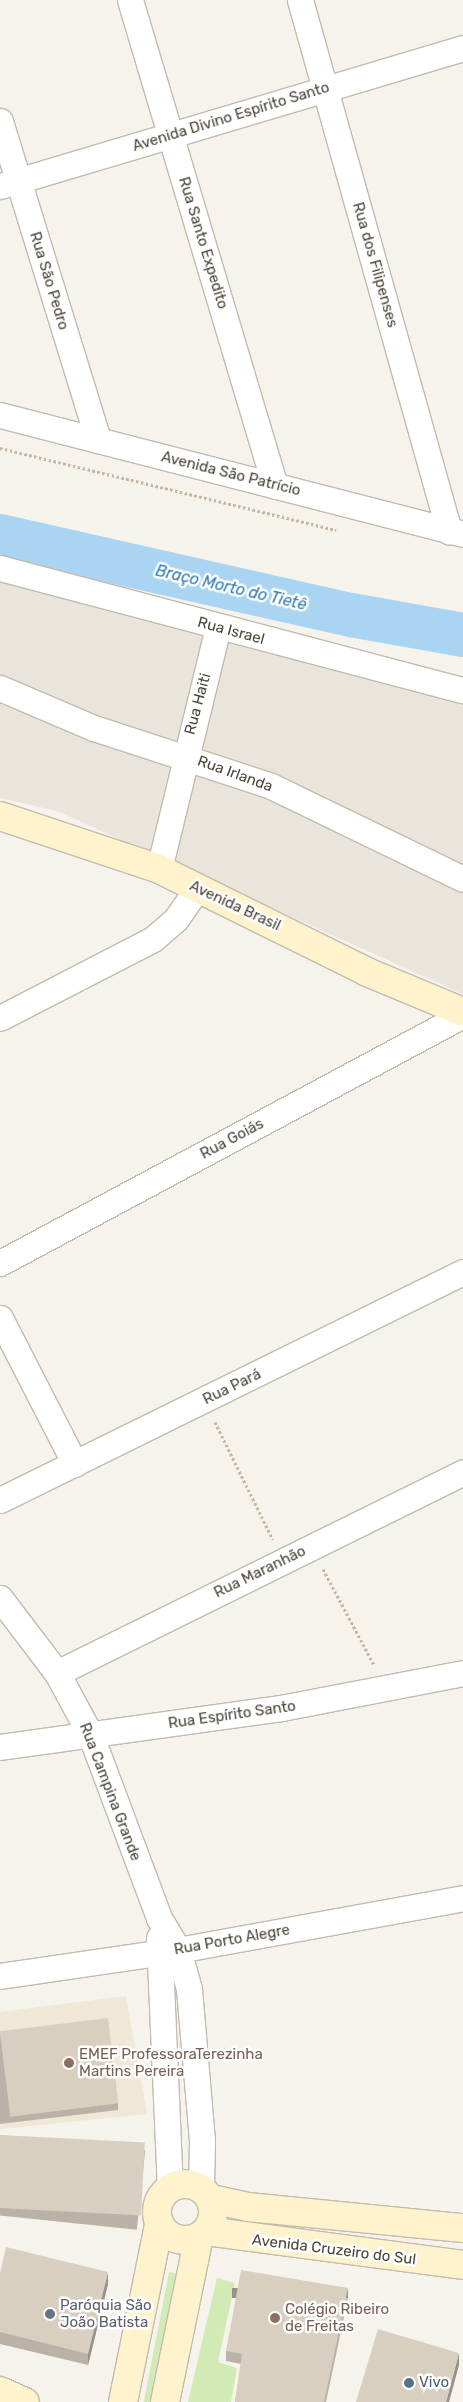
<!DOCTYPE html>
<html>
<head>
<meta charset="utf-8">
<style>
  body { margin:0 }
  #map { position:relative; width:463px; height:2402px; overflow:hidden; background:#f6f3ec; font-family:Rubik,sans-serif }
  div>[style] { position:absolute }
  .residential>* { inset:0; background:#eae5da }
  .education>* { inset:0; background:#efe8d6 }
  .green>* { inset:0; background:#d2eab5; transform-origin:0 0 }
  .river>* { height:44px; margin:-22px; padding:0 22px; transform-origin:22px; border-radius:22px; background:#a9d4f2 }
  .path>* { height:3px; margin-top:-1.5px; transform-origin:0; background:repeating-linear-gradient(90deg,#c4b79f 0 2.5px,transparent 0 5px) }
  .roads { filter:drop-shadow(1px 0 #c2bbae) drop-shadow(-1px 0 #c2bbae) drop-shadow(0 1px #c2bbae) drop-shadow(0 -1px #c2bbae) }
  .street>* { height:25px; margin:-12.5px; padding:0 12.5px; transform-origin:12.5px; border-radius:12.5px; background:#fff }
  .secondary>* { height:28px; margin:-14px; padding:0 14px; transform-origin:14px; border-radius:14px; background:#fff3cd }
  .secondary>.ring { margin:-14px; padding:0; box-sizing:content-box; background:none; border:28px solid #fff3cd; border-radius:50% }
  .wall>* { inset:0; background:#bab2a6; transform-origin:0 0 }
  .shaded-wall>* { inset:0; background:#979187; transform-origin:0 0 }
  .building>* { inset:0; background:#d8cfc1; transform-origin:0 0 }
  .dots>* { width:14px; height:14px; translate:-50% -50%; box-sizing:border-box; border:2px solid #fff; border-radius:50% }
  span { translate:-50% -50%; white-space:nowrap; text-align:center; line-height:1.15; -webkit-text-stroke:5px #fff; paint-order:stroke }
  .street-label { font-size:15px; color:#4b4439 }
  .education-label { font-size:15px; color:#785e54 }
  .left { translate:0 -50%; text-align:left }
  .worship-label { font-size:15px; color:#5b616d }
  .service-label { font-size:15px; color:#4e5e75 }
  .water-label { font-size:16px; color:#2e7ab2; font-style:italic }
</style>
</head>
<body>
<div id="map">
  <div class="residential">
    <i style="clip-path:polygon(0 557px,275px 636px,463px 676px,463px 994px,57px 811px,0 798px)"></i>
  </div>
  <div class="education">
    <i style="clip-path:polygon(126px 1996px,147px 2114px,0 2129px,0 2012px)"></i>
  </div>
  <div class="green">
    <i style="left:169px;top:2272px;width:10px;height:133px;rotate:11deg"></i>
    <i style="clip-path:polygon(217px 2278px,235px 2283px,218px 2362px,237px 2368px,231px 2402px,188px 2402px)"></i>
  </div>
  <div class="river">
    <i style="left:0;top:536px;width:360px;rotate:12.7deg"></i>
    <i style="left:351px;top:615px;width:114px;rotate:10.1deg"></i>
  </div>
  <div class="path">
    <i style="left:0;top:448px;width:346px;rotate:13.7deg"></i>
    <i style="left:215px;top:1422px;width:131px;rotate:63.8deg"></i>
    <i style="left:323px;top:1569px;width:109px;rotate:62deg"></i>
  </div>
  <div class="roads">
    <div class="street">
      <i style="left:130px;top:0;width:507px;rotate:73.39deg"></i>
      <i style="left:300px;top:0;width:552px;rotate:74.33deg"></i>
      <i style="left:0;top:121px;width:334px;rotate:72.9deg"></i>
      <i style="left:0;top:186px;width:483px;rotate:-16.6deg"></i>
      <i style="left:0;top:415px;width:477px;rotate:14.4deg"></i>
      <i style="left:0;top:568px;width:479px;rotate:14.8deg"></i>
      <i style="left:0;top:688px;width:102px;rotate:23.1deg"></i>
      <i style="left:94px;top:728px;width:186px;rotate:18.1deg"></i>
      <i style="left:271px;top:786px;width:213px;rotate:25.8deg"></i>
      <i style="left:159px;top:869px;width:249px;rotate:-76.3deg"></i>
      <i style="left:0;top:1018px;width:172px;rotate:-27.3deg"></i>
      <i style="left:153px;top:939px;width:30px;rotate:-41deg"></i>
      <i style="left:176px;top:919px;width:37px;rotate:-55deg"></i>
      <i style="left:0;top:1263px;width:525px;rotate:-28.18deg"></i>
      <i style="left:0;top:1318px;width:164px;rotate:62.8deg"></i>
      <i style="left:0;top:1500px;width:516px;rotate:-26.22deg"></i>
      <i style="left:0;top:1598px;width:94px;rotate:52.8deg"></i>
      <i style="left:57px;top:1673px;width:72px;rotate:61.6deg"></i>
      <i style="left:91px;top:1736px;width:194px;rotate:69.5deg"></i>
      <i style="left:159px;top:1918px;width:37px;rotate:59deg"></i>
      <i style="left:178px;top:1950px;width:41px;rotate:74.2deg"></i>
      <i style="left:189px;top:1989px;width:152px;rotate:85.1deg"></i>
      <i style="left:202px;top:2140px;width:48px;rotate:91.2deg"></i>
      <i style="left:57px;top:1673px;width:453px;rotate:-26.3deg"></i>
      <i style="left:0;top:1747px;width:284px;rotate:-7.9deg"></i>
      <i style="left:281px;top:1708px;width:185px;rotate:-10.9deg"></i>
      <i style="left:159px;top:1938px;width:250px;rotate:87.5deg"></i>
      <i style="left:0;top:1976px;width:180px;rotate:-8.3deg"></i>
      <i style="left:178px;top:1950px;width:290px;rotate:-10.3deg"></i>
    </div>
    <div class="secondary">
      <i style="left:0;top:816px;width:168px;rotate:18.4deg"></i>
      <i style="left:159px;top:869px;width:232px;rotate:26.3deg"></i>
      <i style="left:367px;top:972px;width:104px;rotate:22.6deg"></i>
      <i class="ring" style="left:157px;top:2184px;width:28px;height:28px"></i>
      <i style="left:211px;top:2199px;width:38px;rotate:12deg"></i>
      <i style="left:248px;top:2207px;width:216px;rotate:5.6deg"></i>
      <i style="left:206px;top:2231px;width:259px;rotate:7.5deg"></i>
      <i style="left:0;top:2391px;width:27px;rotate:24deg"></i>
      <i style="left:123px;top:2402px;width:181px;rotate:-78.5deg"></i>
      <i style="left:165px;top:2402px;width:168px;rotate:-78.4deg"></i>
    </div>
  </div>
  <div class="wall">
    <i style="clip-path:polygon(0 2031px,118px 2103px,118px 2110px,0 2124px)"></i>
    <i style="left:0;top:2135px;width:146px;height:80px;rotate:6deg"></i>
    <i style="clip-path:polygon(0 2273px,108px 2284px,88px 2365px,0 2344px)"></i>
    <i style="clip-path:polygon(348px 2298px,326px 2402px,235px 2402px,241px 2364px,226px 2361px,226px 2351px)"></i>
  </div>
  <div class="shaded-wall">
    <i style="clip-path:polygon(108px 2272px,108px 2284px,88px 2365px,88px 2354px)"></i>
    <i style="left:348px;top:2288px;width:10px;height:116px;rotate:90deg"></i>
    <i style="clip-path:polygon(459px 2353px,459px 2365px,449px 2402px,446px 2402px)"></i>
  </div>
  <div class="building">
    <i style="left:108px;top:2018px;width:86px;height:109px;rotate:83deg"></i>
    <i style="left:0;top:2135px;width:145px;height:73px;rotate:3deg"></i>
    <i style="clip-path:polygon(6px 2247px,108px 2272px,88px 2354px,0 2332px,0 2273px)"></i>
    <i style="clip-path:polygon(241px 2270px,348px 2288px,324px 2402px,235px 2402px,242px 2354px,226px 2351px)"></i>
    <i style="clip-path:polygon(378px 2329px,459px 2353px,446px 2402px,356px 2402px)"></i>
  </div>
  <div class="dots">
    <i style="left:69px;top:2063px;background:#8d6e63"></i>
    <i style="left:50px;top:2314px;background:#6b7280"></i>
    <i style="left:275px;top:2318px;background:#8d6e63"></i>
    <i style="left:409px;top:2383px;background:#5c6f8a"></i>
  </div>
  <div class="street-label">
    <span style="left:231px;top:117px;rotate:-17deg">Avenida Divino Espírito Santo</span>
    <span style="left:203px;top:243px;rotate:73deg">Rua Santo Expedito</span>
    <span style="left:375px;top:265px;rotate:74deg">Rua dos Filipenses</span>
    <span style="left:49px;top:281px;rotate:73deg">Rua São Pedro</span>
    <span style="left:231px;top:474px;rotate:14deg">Avenida São Patrício</span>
    <span style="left:231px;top:631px;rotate:15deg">Rua Israel</span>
    <span style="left:198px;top:704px;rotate:-75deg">Rua Haiti</span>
    <span style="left:235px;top:774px;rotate:20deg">Rua Irlanda</span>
    <span style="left:235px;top:906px;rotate:25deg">Avenida Brasil</span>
    <span style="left:232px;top:1139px;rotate:-28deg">Rua Goiás</span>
    <span style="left:232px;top:1387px;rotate:-26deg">Rua Pará</span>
    <span style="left:260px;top:1572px;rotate:-26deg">Rua Maranhão</span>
    <span style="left:232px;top:1715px;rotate:-8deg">Rua Espírito Santo</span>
    <span style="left:110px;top:1792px;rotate:69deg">Rua Campina Grande</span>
    <span style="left:232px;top:1940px;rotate:-10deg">Rua Porto Alegre</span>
    <span style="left:334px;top:2250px;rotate:7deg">Avenida Cruzeiro do Sul</span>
  </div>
  <div class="education-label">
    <span class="left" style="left:79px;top:2063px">EMEF ProfessoraTerezinha<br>Martins Pereira</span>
    <span class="left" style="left:285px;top:2318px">Colégio Ribeiro<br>de Freitas</span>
  </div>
  <div class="worship-label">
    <span class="left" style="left:60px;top:2314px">Paróquia São<br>João Batista</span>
  </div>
  <div class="service-label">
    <span class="left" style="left:419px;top:2383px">Vivo</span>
  </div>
  <div class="water-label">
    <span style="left:231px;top:588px;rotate:13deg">Braço Morto do Tietê</span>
  </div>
</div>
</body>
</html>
